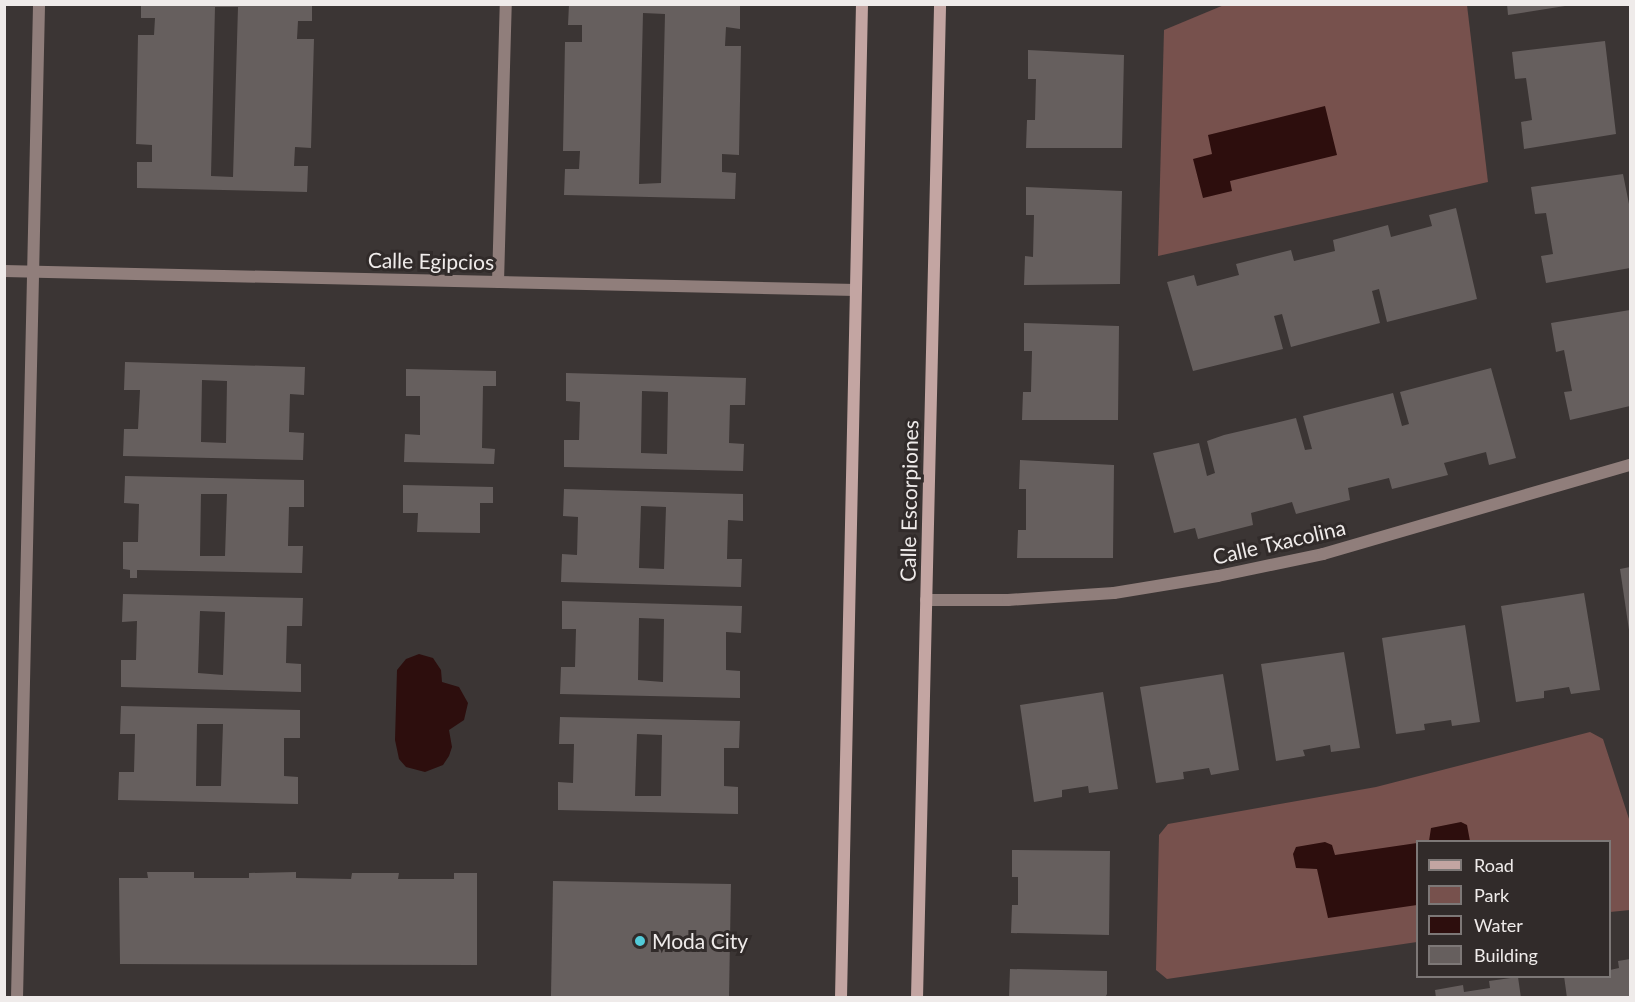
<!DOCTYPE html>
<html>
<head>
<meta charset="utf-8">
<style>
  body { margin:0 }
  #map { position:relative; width:1635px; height:1002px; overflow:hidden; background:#3b3534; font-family:Lato,sans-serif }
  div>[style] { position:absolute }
  .green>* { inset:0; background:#77514d }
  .water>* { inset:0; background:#2d0e0d }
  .building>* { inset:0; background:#665f5e; transform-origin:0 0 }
  .lane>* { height:12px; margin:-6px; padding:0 6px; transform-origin:6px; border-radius:6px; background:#907e7b }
  .street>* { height:12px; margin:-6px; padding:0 6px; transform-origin:6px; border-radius:6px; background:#907e7b }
  .secondary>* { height:12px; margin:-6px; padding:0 6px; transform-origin:6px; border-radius:6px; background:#c3a5a2 }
  .dots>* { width:16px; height:16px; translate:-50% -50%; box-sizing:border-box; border:3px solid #312b2a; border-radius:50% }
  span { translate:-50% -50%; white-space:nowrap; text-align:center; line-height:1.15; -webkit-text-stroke:6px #312b2a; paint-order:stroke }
  .street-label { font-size:21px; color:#efebea }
  .poi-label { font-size:21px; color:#efebea }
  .left { translate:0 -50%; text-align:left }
  .frame { position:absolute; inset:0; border:6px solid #efebea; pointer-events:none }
  .legend { position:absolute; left:1416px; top:840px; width:195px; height:138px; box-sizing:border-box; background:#312b2a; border:2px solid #7d7877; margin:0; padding:8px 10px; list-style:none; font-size:18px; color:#efebea }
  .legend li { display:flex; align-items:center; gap:12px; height:30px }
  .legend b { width:30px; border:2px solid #7d7877 }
</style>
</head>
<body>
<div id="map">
  <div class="green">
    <i style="clip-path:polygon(1224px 5px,1467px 5px,1488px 182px,1158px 256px,1164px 30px)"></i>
    <i style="clip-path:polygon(1590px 732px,1603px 739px,1630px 822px,1630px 910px,1610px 912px,1610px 842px,1418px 842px,1417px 942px,1167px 979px,1156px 970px,1159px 835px,1168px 824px,1376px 787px)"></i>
  </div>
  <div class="water">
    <i style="clip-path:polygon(1325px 106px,1337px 155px,1230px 181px,1232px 191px,1203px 198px,1193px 159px,1212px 154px,1208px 135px)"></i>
    <i style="clip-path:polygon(419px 654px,433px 658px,441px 670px,442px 682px,459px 687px,468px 703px,464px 720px,449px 730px,452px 747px,449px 756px,443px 765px,425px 772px,406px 767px,399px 759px,395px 740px,397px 670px,406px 659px)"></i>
    <i style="clip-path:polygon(1461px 822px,1467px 825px,1470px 841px,1425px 841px,1429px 841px,1431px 828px)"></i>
    <i style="clip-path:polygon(1325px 842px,1332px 845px,1335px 855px,1417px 843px,1417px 905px,1328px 918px,1317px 869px,1296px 868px,1293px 854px,1296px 847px)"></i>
  </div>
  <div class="building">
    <i style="clip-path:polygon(evenodd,141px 4px,312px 4px,312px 21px,298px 21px,297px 39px,314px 39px,311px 148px,295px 147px,294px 166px,308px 166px,307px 192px,137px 188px,137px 162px,152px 162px,152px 145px,136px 144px,138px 35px,154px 35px,155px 18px,141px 18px,141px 4px,215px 7px,238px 7px,233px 177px,211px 176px,215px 7px)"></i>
    <i style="clip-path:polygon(evenodd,569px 4px,740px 4px,740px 29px,726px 27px,725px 46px,741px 46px,739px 155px,722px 154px,722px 172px,736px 173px,735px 199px,564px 195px,565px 169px,579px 169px,580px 151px,563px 151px,565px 42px,582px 42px,582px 25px,568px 25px,569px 4px,643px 13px,665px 14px,661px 183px,639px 184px,643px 13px)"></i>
    <i style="clip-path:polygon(1507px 4px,1565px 4px,1565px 6px,1508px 15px)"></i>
    <i style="clip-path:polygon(1605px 41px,1616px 134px,1524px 149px,1521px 122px,1532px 120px,1526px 78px,1515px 79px,1512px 52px)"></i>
    <i style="clip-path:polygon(1028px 50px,1124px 55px,1122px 148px,1026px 148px,1027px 120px,1035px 120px,1036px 79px,1028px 79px)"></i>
    <i style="clip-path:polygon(1623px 174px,1630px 209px,1630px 268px,1546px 283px,1541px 256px,1553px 254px,1546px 213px,1535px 214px,1531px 187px)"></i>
    <i style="clip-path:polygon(1026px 187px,1122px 191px,1120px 284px,1024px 285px,1025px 256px,1033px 257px,1034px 215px,1026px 215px)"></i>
    <i style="clip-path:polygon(1456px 208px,1477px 299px,1387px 322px,1379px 289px,1372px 291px,1380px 323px,1291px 347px,1282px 314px,1274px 316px,1283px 349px,1193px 371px,1167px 282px,1194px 275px,1197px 286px,1239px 275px,1236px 264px,1291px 250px,1294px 261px,1335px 251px,1333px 240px,1388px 225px,1391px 237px,1432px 226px,1429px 215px)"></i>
    <i style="clip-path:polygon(1630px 310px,1630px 406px,1570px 420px,1564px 392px,1572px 391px,1564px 350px,1556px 352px,1551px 323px)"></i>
    <i style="clip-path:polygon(1024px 323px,1119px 326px,1118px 420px,1022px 420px,1023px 392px,1031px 392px,1032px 351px,1024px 351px)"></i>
    <i style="clip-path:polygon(evenodd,125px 362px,305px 367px,304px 395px,290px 394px,289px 432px,304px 433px,303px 460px,123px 456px,124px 429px,138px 429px,140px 390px,124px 390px,125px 362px,202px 380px,227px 381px,226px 443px,201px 442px,202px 380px)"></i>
    <i style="clip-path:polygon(1491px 368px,1516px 458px,1489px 465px,1486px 452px,1444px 463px,1448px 475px,1392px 489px,1389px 478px,1348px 488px,1350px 500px,1296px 514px,1292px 502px,1251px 513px,1253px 525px,1198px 539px,1195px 528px,1174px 533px,1153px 453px,1199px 443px,1207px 476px,1215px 473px,1207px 441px,1224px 435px,1296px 418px,1305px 450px,1312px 449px,1303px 416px,1393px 393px,1402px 426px,1409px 424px,1400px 392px)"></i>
    <i style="clip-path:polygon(406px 369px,496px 371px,496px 386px,483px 386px,482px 448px,495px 449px,494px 464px,404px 462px,405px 434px,420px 435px,420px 396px,406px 396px)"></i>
    <i style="clip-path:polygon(evenodd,566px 373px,746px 378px,745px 405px,730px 405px,729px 443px,744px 444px,743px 471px,564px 467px,564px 440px,579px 440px,580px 402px,566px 401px,566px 373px,642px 391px,668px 392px,667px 454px,641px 453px,642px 391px)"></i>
    <i style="clip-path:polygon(1020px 460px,1114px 465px,1113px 558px,1017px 558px,1018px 530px,1026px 530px,1026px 489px,1019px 489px)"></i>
    <i style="clip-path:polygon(evenodd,125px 476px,304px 480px,304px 507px,289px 507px,288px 546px,303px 546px,302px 573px,137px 570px,137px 578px,130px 578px,130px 570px,123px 569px,123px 542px,138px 542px,139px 504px,124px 503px,125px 476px,201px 494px,227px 494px,225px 556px,200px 556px,201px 494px)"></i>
    <i style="clip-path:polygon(403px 485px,493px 487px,493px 503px,480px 503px,480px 533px,417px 532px,418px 513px,403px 513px)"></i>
    <i style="clip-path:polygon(evenodd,564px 489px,743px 494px,743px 521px,728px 520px,727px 559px,742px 559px,741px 587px,561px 582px,562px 554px,577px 555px,578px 517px,563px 516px,564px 489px,641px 506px,666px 507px,664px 569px,639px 568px,641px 506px)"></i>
    <i style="clip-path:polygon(1630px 567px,1630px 630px,1629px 630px,1620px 569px)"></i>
    <i style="clip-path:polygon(1584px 593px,1600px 690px,1571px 694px,1569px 687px,1544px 691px,1544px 698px,1516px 702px,1501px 606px)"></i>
    <i style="clip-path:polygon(evenodd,123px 594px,303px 598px,302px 626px,287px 626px,286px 663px,301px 664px,301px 692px,121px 687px,121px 660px,136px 660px,137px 621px,122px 622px,123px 594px,200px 611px,225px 612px,223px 675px,198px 673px,200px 611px)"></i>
    <i style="clip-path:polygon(evenodd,562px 601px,742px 606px,741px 633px,726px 632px,726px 670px,740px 671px,740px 698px,560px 694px,561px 667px,575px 667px,576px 629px,562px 629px,562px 601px,639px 618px,664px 619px,663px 682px,638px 680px,639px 618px)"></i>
    <i style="clip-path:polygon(1465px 625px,1480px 722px,1452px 726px,1451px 720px,1424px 724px,1425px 730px,1396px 734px,1382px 638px)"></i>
    <i style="clip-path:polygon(1344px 652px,1360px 748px,1331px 752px,1330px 745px,1303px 750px,1305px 756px,1276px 761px,1261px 664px)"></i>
    <i style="clip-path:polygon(1223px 674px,1239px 770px,1211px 775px,1209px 768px,1183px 772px,1184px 779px,1156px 783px,1140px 687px)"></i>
    <i style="clip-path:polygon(1103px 692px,1118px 789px,1089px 793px,1088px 786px,1062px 790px,1062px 797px,1034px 802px,1020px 705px)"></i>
    <i style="clip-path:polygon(evenodd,121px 706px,300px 710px,300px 738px,284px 738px,284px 776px,298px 777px,298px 804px,118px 800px,119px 772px,134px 772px,135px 734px,120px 734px,121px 706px,197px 724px,223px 724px,221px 786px,196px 786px,197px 724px)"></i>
    <i style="clip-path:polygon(evenodd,560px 717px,740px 721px,739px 748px,724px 748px,724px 786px,738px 787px,738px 814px,558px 810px,558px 782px,573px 783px,574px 744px,559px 744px,560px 717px,637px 734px,662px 735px,661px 796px,635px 796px,637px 734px)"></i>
    <i style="clip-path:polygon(1012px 850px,1110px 851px,1109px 935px,1011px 933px,1012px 905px,1018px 905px,1018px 877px,1012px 877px)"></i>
    <i style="clip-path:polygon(147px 872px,194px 872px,194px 878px,249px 878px,249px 873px,296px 872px,296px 878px,351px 879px,352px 873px,399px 873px,398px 879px,454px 879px,454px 873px,477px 873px,477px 965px,120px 964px,119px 878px,148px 878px)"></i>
    <i style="left:553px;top:881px;width:178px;height:117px;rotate:1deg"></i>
    <i style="clip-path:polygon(1630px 959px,1630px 998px,1567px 998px,1564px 976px,1610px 976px,1610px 970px,1619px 968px,1618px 961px)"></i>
    <i style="clip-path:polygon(1010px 969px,1107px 971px,1107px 994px,1105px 998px,1009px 998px)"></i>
    <i style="clip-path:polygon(1518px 977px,1521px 998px,1436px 998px,1435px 990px,1463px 985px,1464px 992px,1490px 988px,1489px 981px)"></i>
  </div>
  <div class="lane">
    <i style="left:498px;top:282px;width:278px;rotate:-88.4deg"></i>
  </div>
  <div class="street">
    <i style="left:4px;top:271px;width:852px;rotate:1.28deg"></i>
    <i style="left:926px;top:600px;width:82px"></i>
    <i style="left:1008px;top:600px;width:106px;rotate:-3.8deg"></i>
    <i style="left:1114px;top:593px;width:105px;rotate:-9.3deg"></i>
    <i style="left:1218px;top:576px;width:107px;rotate:-11.8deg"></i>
    <i style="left:1323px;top:554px;width:320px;rotate:-16.2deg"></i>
    <i style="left:17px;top:998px;width:994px;rotate:-88.73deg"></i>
  </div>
  <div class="secondary">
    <i style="left:841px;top:998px;width:994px;rotate:-88.79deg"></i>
    <i style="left:917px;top:998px;width:994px;rotate:-88.67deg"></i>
  </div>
  <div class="dots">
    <i style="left:640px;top:941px;background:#52cbd9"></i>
  </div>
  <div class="street-label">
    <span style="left:431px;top:261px;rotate:1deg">Calle Egipcios</span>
    <span style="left:909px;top:501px;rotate:-89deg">Calle Escorpiones</span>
    <span style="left:1279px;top:542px;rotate:-13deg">Calle Txacolina</span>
  </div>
  <div class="poi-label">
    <span class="left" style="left:652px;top:941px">Moda City</span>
  </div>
  <div class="frame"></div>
  <ul class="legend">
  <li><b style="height:8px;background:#c3a5a2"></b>Road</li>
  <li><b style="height:16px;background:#77514d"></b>Park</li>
  <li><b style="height:16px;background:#2d0e0d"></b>Water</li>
  <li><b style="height:16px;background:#665f5e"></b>Building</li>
  </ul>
</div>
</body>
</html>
